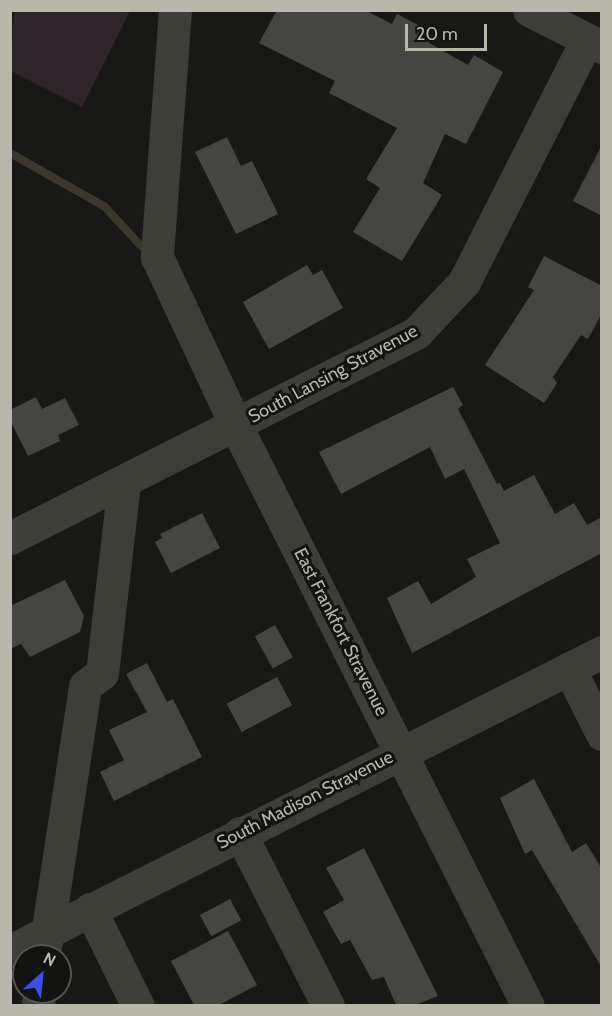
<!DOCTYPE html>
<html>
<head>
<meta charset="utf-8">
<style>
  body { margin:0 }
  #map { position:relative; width:612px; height:1016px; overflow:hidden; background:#181917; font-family:Cabin,sans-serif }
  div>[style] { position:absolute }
  .green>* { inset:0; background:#2e252b }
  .stream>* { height:8px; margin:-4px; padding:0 4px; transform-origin:4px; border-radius:4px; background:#3c372d }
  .building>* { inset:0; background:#454641; transform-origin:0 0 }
  .minor>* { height:33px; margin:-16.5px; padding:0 16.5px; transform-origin:16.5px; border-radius:16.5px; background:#3d3e38 }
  span { translate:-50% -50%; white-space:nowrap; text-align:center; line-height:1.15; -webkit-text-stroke:6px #131412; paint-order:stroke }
  .street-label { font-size:18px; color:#b8b7a9 }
  .frame { position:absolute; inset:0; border:12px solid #b8b7a9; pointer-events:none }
  .north { position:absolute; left:12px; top:944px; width:60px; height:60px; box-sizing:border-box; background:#131412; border:2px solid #55554e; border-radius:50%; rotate:27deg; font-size:16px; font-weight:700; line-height:24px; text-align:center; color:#b8b7a9 }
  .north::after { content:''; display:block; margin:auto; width:21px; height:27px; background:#394fef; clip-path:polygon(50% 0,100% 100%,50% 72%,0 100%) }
  .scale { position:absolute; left:405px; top:24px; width:82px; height:27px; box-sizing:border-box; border:3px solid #b8b7a9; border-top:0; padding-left:8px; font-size:18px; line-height:21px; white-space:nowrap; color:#b8b7a9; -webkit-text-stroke:4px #131412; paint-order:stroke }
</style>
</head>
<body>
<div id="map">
  <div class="green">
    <i style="clip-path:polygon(14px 10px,130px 11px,82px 107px,11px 71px)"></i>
  </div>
  <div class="stream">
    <i style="left:10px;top:153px;width:109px;rotate:29.6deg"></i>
    <i style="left:105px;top:207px;width:54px;rotate:47.2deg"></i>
  </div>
  <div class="building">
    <i style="clip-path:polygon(277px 10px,365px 10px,392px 24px,397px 14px,422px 27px,417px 36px,468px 65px,474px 55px,503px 72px,466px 144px,445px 134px,423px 183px,442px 195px,402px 261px,353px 232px,380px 188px,366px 179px,397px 128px,329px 93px,335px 81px,259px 43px)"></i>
    <i style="clip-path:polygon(227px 137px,241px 166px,252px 161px,278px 214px,236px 234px,195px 152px)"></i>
    <i style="clip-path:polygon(602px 145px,602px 216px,573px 201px)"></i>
    <i style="clip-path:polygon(544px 256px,602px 286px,602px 313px,588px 339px,581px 335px,553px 377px,557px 383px,544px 403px,485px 365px,534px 290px,528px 287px)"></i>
    <i style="clip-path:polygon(307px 265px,313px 275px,322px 270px,343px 308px,269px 349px,243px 302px)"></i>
    <i style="clip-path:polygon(453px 387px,463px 405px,458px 409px,497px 484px,500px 483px,504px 491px,534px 475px,555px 514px,574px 503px,587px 525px,602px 517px,602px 553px,412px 653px,387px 598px,418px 581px,431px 604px,476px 577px,467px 559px,500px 543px,464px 469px,445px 479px,430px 447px,341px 494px,319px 452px)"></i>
    <i style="clip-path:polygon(36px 397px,42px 409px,65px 398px,79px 425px,58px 435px,60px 441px,28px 456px,10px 420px,10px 410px)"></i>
    <i style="clip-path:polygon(202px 513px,220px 548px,171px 573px,155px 542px,162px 538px,160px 534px)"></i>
    <i style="clip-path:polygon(65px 580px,84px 616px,80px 632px,30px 657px,21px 644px,10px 649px,10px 606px)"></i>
    <i style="left:275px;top:625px;width:37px;height:23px;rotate:61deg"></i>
    <i style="clip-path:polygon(147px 663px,167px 702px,173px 699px,202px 757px,114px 801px,100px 772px,124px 760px,109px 730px,147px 712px,126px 674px)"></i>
    <i style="left:277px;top:677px;width:32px;height:57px;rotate:62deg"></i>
    <i style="clip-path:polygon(534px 779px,572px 852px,586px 843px,602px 869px,602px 968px,532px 850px,525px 854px,500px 798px)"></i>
    <i style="clip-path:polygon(364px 848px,438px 996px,415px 1005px,396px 1005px,384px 977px,372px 980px,350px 940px,341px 944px,323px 912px,344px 900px,326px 868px)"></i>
    <i style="left:230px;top:899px;width:24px;height:34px;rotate:62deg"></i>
    <i style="clip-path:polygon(228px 931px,257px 985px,219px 1005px,194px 1005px,171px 961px)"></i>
  </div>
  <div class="minor">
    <i style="left:175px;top:10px;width:248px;rotate:94.2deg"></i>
    <i style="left:157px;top:257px;width:187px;rotate:64.9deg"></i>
    <i style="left:236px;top:426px;width:649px;rotate:63.28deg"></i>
    <i style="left:529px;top:10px;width:82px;rotate:26.9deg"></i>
    <i style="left:10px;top:538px;width:456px;rotate:-26.8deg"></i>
    <i style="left:417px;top:332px;width:69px;rotate:-46.8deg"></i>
    <i style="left:464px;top:282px;width:271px;rotate:-63.1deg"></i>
    <i style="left:569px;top:668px;width:74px;rotate:63.4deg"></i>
    <i style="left:240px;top:833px;width:194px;rotate:63deg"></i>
    <i style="left:90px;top:909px;width:108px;rotate:63.7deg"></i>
    <i style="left:45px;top:948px;width:265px;rotate:-81.3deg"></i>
    <i style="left:85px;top:686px;width:21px;rotate:-37deg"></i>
    <i style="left:102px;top:673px;width:192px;rotate:-83.4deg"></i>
    <i style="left:10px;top:951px;width:663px;rotate:-26.8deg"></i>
    <i style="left:38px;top:1006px;width:14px;rotate:-86deg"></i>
  </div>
  <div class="street-label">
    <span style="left:333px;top:374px;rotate:-28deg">South Lansing Stravenue</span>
    <span style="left:341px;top:632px;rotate:63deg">East Frankfort Stravenue</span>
    <span style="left:305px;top:800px;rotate:-27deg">South Madison Stravenue</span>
  </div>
  <div class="frame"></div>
  <div class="north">N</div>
  <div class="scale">20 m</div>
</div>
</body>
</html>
